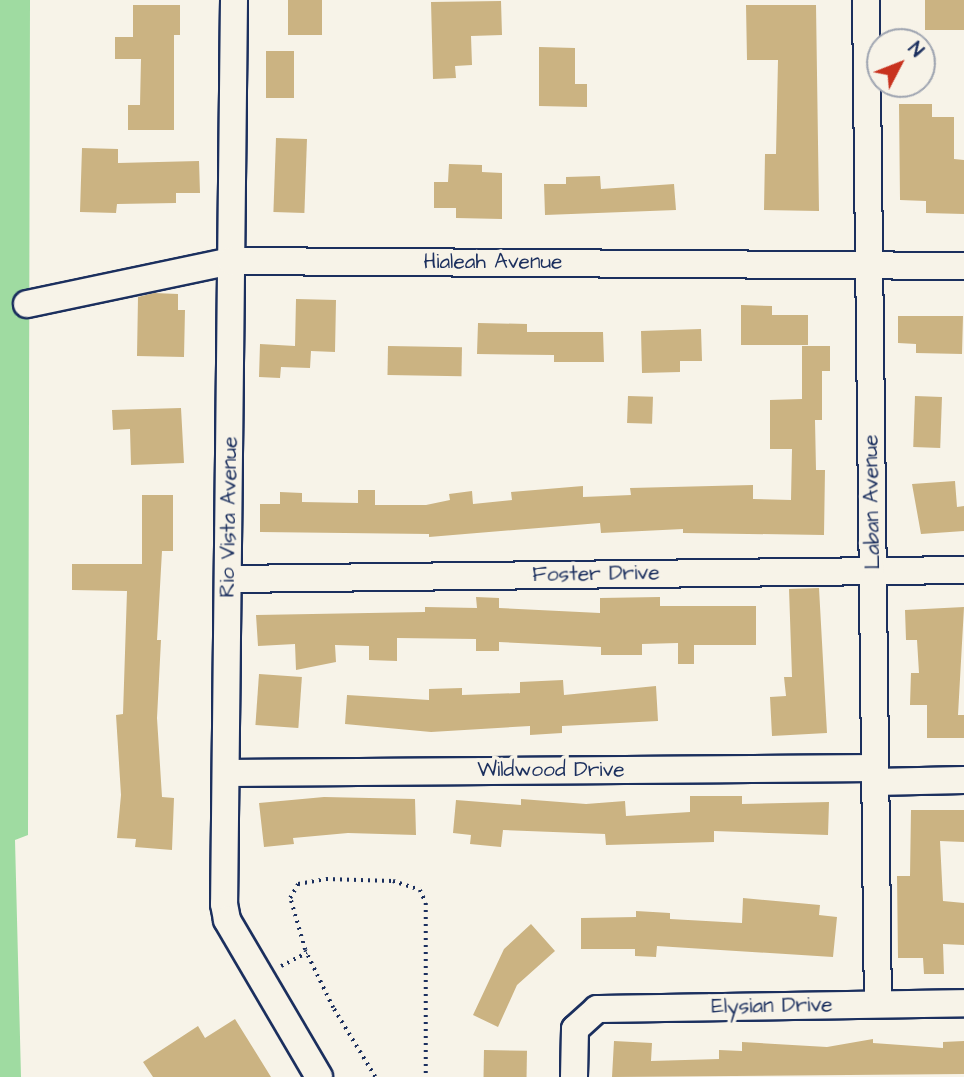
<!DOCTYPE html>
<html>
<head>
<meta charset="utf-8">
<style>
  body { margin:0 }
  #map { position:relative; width:964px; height:1077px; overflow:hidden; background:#f7f3e8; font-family:"Architects Daughter",sans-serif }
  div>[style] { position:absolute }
  .green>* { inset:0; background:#9fdba1 }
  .building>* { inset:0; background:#cbb382; transform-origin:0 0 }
  .path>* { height:3.5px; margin-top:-1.75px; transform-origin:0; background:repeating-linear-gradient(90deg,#1b2f5e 0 2px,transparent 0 7px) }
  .roads { filter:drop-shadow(2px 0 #1b2f5e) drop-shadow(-2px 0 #1b2f5e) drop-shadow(0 2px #1b2f5e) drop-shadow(0 -2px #1b2f5e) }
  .minor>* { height:26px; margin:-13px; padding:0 13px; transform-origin:13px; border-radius:13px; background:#f7f3e8 }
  span { translate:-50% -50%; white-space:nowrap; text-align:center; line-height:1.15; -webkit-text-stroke:7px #f7f3e8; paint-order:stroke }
  .street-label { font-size:21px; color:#1b2f5e }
  .north { position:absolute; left:866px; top:28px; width:70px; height:70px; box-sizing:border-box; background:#f7f3e8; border:2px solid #9fa5b1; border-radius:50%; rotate:48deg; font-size:19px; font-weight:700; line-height:28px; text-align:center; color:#1b2f5e }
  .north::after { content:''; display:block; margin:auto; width:24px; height:32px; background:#c8321e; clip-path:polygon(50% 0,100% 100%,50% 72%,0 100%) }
</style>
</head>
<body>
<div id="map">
  <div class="green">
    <i style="clip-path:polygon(0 0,30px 0,28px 835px,15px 840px,21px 1077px,0 1077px)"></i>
  </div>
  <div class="building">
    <i style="left:288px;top:0;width:34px;height:35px"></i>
    <i style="left:925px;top:0;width:39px;height:30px"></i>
    <i style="clip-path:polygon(501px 1px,502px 35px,471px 36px,472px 65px,455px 66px,456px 78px,433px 79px,431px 2px)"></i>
    <i style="clip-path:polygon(133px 5px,180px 5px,180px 35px,174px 35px,174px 130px,128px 130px,128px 105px,140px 105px,141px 59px,115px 59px,115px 37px,133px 37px)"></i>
    <i style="clip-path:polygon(746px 5px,816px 5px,819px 211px,764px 210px,765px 154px,776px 154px,778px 60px,747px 60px)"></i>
    <i style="clip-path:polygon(539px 47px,575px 48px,575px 84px,587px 84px,587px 107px,539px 106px)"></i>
    <i style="left:266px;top:51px;width:28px;height:47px"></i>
    <i style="clip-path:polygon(899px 104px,932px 104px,932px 117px,954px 117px,954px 159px,964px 160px,964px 214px,926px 213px,926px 201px,900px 200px)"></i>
    <i style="left:276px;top:138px;width:31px;height:74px;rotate:2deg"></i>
    <i style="clip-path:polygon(82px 148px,118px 149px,118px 163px,199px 161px,200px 193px,176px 193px,176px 203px,117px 204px,116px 213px,80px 212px)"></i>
    <i style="clip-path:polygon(449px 164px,482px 165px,482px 172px,502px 173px,502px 219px,456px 218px,456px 208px,434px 208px,434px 182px,448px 182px)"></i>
    <i style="clip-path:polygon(600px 176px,601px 189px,674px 184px,676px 210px,545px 215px,544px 184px,566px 184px,566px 177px)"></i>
    <i style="clip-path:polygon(154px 293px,178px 294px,178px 310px,185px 310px,184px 357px,137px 356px,138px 297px)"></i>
    <i style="clip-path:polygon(296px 299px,336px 300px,335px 352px,311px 351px,310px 368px,281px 367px,280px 378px,259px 377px,260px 344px,295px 346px)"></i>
    <i style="clip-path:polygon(741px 305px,772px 306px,772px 315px,808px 315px,808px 345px,741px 345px)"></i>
    <i style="clip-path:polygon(898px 316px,963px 316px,962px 354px,916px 353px,916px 344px,898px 343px)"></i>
    <i style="clip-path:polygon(478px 323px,527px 324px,527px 332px,603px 332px,604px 362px,554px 362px,554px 355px,477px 354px)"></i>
    <i style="clip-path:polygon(701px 329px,702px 361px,680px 361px,680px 372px,642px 373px,641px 331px)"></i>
    <i style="left:388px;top:346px;width:74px;height:29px;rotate:1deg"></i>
    <i style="clip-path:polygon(802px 346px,830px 346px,830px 371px,822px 371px,822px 420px,815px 420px,816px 470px,825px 470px,824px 535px,683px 533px,683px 529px,601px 533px,600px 523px,429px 537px,429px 534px,260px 532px,260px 504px,280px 504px,280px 492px,302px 493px,302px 502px,358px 503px,358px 490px,375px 490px,375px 505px,426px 505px,450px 500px,449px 494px,472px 491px,473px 504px,512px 500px,511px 492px,583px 486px,583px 497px,631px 495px,630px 488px,753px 485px,753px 499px,791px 500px,792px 449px,770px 449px,770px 400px,802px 399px)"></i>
    <i style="left:628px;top:396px;width:25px;height:27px;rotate:2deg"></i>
    <i style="left:915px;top:396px;width:27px;height:51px;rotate:2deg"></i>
    <i style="clip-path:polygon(181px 408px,184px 463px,131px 465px,130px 429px,113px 430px,112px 410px)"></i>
    <i style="clip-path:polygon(955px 481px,957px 507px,964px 506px,964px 531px,921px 534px,912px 484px)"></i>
    <i style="clip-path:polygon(142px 495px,173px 495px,173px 551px,162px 551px,157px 640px,161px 640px,157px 718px,162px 797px,174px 798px,172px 850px,135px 847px,136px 839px,117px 838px,121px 795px,116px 715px,123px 714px,127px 591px,72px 590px,72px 564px,142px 564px)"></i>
    <i style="clip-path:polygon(819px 588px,827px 733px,772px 736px,770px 697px,786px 696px,784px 677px,792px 677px,789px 589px)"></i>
    <i style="clip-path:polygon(476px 597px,499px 598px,499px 608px,600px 613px,600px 598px,660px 597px,660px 606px,756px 606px,756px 645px,694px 645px,694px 664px,678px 664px,678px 643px,642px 644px,642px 655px,601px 655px,601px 647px,499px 642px,499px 651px,476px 651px,476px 639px,397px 638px,397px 661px,369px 660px,369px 646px,335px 645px,336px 662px,296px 670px,295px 644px,258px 646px,256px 615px,425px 612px,425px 607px,477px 608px)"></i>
    <i style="clip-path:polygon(964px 607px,958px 715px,964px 715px,964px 738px,927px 738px,927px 705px,910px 705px,911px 673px,919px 673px,917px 640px,906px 640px,905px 610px)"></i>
    <i style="left:259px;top:674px;width:43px;height:51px;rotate:4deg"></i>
    <i style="clip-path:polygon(563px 680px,564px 695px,656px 686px,658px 721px,562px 726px,562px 733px,530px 735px,530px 726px,431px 732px,345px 724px,347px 695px,429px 700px,429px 689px,462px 688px,462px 695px,520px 693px,520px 682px)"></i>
    <i style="clip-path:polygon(690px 796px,742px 796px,742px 804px,829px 802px,828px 835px,714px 831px,714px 842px,606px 845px,605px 834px,503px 830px,501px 847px,470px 844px,471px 835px,453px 833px,456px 800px,521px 805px,521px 799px,586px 804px,625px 801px,626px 816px,690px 812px)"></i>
    <i style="clip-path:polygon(324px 797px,415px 799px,416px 835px,348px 833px,293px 838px,294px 844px,264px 847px,259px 803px)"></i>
    <i style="clip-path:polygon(911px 810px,964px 810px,964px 842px,940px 841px,943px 901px,964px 903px,964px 945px,943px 944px,944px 974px,924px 974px,923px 958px,898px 958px,897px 876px,910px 876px)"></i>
    <i style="clip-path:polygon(743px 898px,820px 905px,819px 915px,837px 917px,833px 957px,657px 946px,656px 957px,635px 956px,635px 949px,581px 949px,581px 918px,636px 917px,636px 911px,670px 913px,670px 919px,742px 923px)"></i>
    <i style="clip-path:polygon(531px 924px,555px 951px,517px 985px,498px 1027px,473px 1015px,504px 949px)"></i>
    <i style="clip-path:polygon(235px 1019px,271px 1077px,153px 1077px,143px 1062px,198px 1026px,205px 1038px)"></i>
    <i style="clip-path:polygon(873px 1039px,873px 1043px,943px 1048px,943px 1042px,964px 1041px,964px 1074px,612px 1077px,614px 1041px,652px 1043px,651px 1061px,719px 1059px,719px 1050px,742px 1051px,742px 1042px,827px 1047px)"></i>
    <i style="left:484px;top:1050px;width:43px;height:27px;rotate:1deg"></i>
  </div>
  <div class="path">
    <i style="left:281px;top:966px;width:29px;rotate:-27deg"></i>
    <i style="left:375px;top:1077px;width:81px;rotate:-121.3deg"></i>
    <i style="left:333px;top:1008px;width:64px;rotate:-115.8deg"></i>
    <i style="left:305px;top:950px;width:54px;rotate:-106.1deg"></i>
    <i style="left:290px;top:898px;width:16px;rotate:-60deg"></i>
    <i style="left:298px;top:884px;width:28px;rotate:-10deg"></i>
    <i style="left:326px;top:879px;width:67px;rotate:1.7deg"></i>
    <i style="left:393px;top:881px;width:28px;rotate:18deg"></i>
    <i style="left:420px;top:890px;width:14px;rotate:65deg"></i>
    <i style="left:426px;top:903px;width:174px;rotate:90deg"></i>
  </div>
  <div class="roads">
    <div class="minor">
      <i style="left:234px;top:0;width:904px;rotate:90.63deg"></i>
      <i style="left:224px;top:904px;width:16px;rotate:79deg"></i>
      <i style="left:227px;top:920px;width:182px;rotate:59.6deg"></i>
      <i style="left:866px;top:0;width:1004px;rotate:89.32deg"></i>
      <i style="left:27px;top:304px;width:208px;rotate:-11.9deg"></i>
      <i style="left:231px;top:261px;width:733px;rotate:0.39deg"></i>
      <i style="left:229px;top:579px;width:735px;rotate:-0.7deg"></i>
      <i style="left:226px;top:773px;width:649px;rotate:-0.44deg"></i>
      <i style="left:875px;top:782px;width:89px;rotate:-1.3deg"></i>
      <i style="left:574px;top:1077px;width:48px;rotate:-88.8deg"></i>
      <i style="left:575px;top:1029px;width:30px;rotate:-42deg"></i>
      <i style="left:597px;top:1009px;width:367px;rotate:-0.9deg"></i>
    </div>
  </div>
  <div class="street-label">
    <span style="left:493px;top:262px">Hialeah Avenue</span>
    <span style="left:872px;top:502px;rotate:-91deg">Laban Avenue</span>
    <span style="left:229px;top:517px;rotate:-89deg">Rio Vista Avenue</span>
    <span style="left:596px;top:574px;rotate:-1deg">Foster Drive</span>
    <span style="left:551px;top:770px">Wildwood Drive</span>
    <span style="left:772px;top:1006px;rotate:-1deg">Elysian Drive</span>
  </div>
  <div class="north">N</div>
</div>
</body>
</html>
